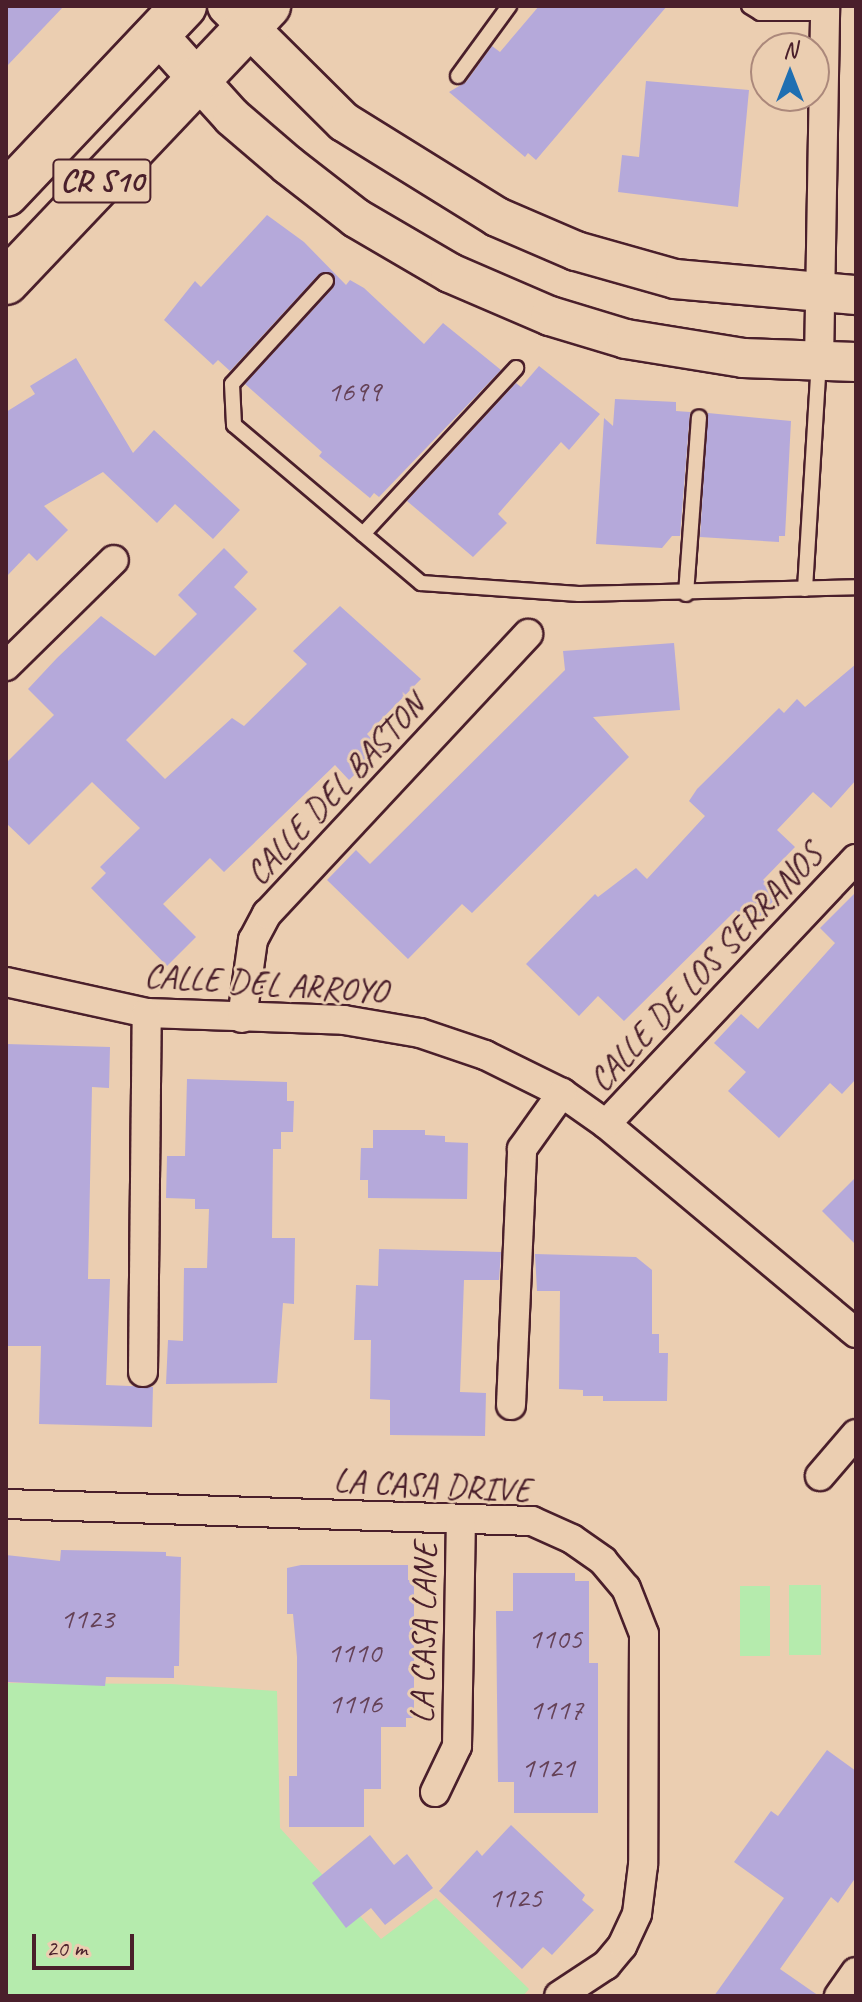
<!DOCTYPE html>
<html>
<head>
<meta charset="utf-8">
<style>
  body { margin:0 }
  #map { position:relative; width:862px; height:2002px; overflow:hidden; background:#ebceb1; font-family:Caveat,sans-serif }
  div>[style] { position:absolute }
  .green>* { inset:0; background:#b5ebad; transform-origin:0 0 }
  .building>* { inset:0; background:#b5a9da }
  .roads { filter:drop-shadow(2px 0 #4a1f2b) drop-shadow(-2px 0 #4a1f2b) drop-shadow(0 2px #4a1f2b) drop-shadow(0 -2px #4a1f2b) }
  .lane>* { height:14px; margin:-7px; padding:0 7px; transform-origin:7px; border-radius:7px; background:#ebceb1 }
  .street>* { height:28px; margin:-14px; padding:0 14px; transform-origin:14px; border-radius:14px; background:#ebceb1 }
  .secondary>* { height:38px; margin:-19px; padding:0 19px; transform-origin:19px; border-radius:19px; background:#ebceb1 }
  .primary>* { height:44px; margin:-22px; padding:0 22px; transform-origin:22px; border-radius:22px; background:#ebceb1 }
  span { translate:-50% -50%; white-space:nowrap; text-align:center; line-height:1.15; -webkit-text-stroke:6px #ebceb1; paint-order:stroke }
  .number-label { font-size:30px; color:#654257 }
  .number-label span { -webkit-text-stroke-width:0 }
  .shield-label span { padding:2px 6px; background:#ebceb1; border:2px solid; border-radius:6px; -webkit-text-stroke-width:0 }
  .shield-label { font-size:32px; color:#4a1f2b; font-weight:700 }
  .street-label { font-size:34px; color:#4a1f2b }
  .frame { position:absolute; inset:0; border:8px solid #4a1f2b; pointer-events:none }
  .north { position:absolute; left:750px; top:32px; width:80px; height:80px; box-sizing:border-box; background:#ebceb1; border:2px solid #ab887b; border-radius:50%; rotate:0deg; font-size:22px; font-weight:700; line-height:32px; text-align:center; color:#4a1f2b }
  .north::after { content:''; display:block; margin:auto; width:28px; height:36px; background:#1f6fb2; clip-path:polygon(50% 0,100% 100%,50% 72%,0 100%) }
  .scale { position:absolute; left:32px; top:1934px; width:102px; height:36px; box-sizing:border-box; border:4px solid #4a1f2b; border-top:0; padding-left:10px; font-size:24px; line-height:28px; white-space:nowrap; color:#4a1f2b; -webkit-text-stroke:6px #ebceb1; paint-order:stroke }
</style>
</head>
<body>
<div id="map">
  <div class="green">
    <i style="left:789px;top:1585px;width:32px;height:70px"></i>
    <i style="left:740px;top:1586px;width:30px;height:70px"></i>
    <i style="clip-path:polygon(6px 1683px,171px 1684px,277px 1691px,280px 1828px,381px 1939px,436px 1898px,529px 1989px,523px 1996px,6px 1996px)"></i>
  </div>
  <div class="building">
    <i style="clip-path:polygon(6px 6px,64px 6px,6px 67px)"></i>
    <i style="clip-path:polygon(539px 6px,667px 6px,536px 160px,528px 153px,525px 157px,449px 92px,466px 82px,492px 46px,500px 52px)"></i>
    <i style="clip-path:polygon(646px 81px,749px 90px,738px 207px,618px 192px,622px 155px,639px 157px)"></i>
    <i style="clip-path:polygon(267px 215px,304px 242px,346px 285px,350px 280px,364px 288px,424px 344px,443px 323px,501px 370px,379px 497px,374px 493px,370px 498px,319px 456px,322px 452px,245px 384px,333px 288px,332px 273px,319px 274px,230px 371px,218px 360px,213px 365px,164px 320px,195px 281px,201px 287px)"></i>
    <i style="clip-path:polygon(76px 358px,133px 453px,154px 430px,240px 510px,213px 539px,175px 504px,157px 523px,103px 472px,44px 506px,68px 530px,37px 561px,29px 553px,6px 577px,6px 412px,35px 394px,30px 386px)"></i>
    <i style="clip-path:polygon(539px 366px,600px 414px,569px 450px,561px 442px,498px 514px,507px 523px,473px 557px,407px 501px,516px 383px,521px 387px)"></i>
    <i style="clip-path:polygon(615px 399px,676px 402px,676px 411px,690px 412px,680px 536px,672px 536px,662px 548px,596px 544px,604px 418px,613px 426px)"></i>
    <i style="clip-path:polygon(708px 413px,791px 421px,785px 536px,779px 536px,779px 542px,700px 537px)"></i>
    <i style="clip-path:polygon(224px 548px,248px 572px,234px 587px,257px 609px,126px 740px,165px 779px,232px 718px,244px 726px,307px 664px,293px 651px,340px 606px,421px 679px,367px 734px,381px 749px,349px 780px,335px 765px,224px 872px,210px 858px,163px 904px,196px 937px,167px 966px,91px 888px,106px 873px,100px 867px,140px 828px,92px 782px,29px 845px,6px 823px,6px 763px,54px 715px,28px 689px,57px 658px,101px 616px,155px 656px,197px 614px,178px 595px)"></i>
    <i style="clip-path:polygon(674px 643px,680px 710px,593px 717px,629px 757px,472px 913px,462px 904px,408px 959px,327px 880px,356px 850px,370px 864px,565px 670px,563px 651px)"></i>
    <i style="clip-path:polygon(856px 664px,856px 780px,831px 808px,813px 792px,777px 830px,795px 847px,763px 880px,780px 894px,752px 925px,736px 910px,624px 1021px,598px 996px,579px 1016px,526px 964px,595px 894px,598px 897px,636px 868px,647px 879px,705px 816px,689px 801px,697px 789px,779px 708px,784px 713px,797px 699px,805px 707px)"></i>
    <i style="clip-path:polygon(856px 892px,856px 1079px,842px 1094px,830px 1083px,779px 1138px,728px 1091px,746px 1072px,714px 1043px,741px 1014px,758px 1029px,835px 943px,820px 928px)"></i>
    <i style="clip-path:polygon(6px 1044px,110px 1047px,109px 1088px,92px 1087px,88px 1279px,110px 1279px,106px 1385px,153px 1387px,152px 1427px,39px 1424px,41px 1346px,6px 1346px)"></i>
    <i style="clip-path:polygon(187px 1079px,287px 1082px,287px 1101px,294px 1101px,293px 1132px,281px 1132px,281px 1149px,273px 1149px,272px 1238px,295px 1238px,294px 1304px,283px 1303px,277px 1383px,166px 1384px,168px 1340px,183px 1341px,184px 1268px,207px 1268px,209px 1209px,195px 1209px,195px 1199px,166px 1198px,167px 1156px,185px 1156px)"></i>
    <i style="clip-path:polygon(373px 1130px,425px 1130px,425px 1135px,445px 1136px,445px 1142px,468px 1143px,467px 1199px,368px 1198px,368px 1180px,360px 1180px,361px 1148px,373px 1148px)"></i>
    <i style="clip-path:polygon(856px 1177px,856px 1245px,822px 1211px)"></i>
    <i style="clip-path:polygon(379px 1249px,501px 1252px,499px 1280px,464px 1280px,460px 1392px,486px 1393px,485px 1436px,390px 1435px,390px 1400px,370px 1399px,371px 1340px,354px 1340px,356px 1285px,378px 1286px)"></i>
    <i style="clip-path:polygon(535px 1254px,636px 1257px,652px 1270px,652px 1334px,659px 1334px,659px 1353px,668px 1353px,667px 1401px,603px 1401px,603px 1396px,583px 1396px,583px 1390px,559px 1389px,560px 1291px,537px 1291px)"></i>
    <i style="clip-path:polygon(61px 1550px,166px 1552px,166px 1556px,181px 1557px,179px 1666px,174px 1666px,174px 1678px,106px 1677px,105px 1686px,6px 1682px,6px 1555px,60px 1561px)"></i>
    <i style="clip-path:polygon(301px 1565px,408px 1565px,408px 1580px,414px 1580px,414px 1718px,406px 1718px,406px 1727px,381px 1727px,381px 1789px,364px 1789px,364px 1827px,289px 1827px,289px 1776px,297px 1776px,297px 1657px,293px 1614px,287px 1614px,287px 1568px)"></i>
    <i style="clip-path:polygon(513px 1573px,575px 1573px,575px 1581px,589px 1581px,589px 1663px,598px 1663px,598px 1813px,514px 1813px,514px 1782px,498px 1782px,496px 1611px,513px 1611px)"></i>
    <i style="clip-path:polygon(827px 1750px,856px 1771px,856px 1877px,838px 1903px,831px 1897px,780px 1969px,819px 1996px,714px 1996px,784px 1898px,734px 1862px,771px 1811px,778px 1816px)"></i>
    <i style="clip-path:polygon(511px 1825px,585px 1895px,582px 1900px,594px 1910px,552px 1955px,543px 1947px,522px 1969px,439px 1891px,477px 1850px,482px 1856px)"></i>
    <i style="clip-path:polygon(370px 1835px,394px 1865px,407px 1854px,433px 1888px,385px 1925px,371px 1908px,346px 1928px,312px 1883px)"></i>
  </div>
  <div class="roads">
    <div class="lane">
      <i style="left:749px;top:6px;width:13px;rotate:32deg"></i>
      <i style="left:760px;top:13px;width:65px"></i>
      <i style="left:458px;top:76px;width:87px;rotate:-53.9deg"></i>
      <i style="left:326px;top:281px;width:139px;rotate:132.4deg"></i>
      <i style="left:232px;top:384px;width:41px;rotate:87.2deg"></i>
      <i style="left:234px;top:425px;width:245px;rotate:40.2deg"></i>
      <i style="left:421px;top:583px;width:158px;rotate:4deg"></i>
      <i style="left:579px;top:594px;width:277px;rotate:-1.4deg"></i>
      <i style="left:363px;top:534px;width:226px;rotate:-47.3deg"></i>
      <i style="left:805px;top:589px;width:227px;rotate:-86.5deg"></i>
      <i style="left:686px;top:594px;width:177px;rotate:-85.8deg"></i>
    </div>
    <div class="street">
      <i style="left:819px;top:362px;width:356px;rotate:-89deg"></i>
      <i style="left:6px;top:666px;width:151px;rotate:-44.5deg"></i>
      <i style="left:6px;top:982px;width:144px;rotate:12.4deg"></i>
      <i style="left:147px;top:1013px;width:197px;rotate:2deg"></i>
      <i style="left:344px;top:1020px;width:77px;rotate:9.7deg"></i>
      <i style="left:420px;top:1033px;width:69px;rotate:18.7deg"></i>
      <i style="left:485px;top:1055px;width:86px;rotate:26.3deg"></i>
      <i style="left:562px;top:1093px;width:54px;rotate:35.2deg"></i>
      <i style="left:606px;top:1124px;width:326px;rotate:39.9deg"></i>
      <i style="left:242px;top:1018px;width:79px;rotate:-82deg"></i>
      <i style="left:253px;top:940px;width:30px;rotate:-62deg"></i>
      <i style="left:267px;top:914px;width:383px;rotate:-47deg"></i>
      <i style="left:606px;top:1124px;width:364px;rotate:-46.7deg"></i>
      <i style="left:143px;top:1372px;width:359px;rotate:-89.4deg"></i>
      <i style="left:511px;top:1405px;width:256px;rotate:-87.5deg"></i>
      <i style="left:522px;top:1149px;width:69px;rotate:-54.5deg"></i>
      <i style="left:820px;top:1476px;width:55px;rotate:-49.4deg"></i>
      <i style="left:6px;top:1504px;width:526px;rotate:1.85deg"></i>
      <i style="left:532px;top:1521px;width:44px;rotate:24.2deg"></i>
      <i style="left:572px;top:1539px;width:38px;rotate:35deg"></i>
      <i style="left:603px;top:1561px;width:35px;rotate:50deg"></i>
      <i style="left:626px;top:1588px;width:49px;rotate:68.6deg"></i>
      <i style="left:644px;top:1634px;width:231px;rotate:90.2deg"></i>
      <i style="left:643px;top:1865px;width:49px;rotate:97deg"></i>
      <i style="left:637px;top:1914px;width:35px;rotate:115deg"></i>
      <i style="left:622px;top:1946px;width:25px;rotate:130deg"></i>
      <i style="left:606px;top:1965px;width:56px;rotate:146.6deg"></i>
      <i style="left:435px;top:1792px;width:51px;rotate:-64.4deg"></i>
      <i style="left:457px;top:1746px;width:227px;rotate:-89deg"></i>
      <i style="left:839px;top:1996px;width:29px;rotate:-55deg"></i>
    </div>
    <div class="secondary">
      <i style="left:227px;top:6px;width:165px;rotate:44.8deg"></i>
      <i style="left:344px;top:122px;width:180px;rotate:31.8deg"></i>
      <i style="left:497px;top:217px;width:86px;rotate:23.3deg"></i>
      <i style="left:576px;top:251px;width:103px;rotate:15.8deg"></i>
      <i style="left:675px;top:279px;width:182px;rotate:5.1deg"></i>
      <i style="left:158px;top:35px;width:110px;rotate:47.9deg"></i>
      <i style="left:232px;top:117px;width:74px;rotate:40.6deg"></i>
      <i style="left:288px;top:165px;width:86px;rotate:37.9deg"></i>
      <i style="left:356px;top:218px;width:109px;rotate:30.3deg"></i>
      <i style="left:450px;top:273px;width:109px;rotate:23.3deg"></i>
      <i style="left:550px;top:316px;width:79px;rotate:16.8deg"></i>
      <i style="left:626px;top:339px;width:119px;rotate:9.2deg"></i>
      <i style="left:743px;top:358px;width:113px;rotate:2deg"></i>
    </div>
    <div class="primary">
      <i style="left:6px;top:194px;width:259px;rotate:-46.6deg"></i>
      <i style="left:6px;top:282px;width:381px;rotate:-46.5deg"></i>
    </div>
  </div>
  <div class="number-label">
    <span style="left:354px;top:391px">1699</span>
    <span style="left:87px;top:1618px">1123</span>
    <span style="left:555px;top:1638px">1105</span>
    <span style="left:354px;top:1652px">1110</span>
    <span style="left:355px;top:1703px">1116</span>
    <span style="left:556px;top:1709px">1117</span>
    <span style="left:548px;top:1767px">1121</span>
    <span style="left:515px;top:1897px">1125</span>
  </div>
  <div class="shield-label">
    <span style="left:102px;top:181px">CR S10</span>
  </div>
  <div class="street-label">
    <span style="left:335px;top:789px;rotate:-47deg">CALLE DEL BASTON</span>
    <span style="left:705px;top:967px;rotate:-47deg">CALLE DE LOS SERRANOS</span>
    <span style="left:266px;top:983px;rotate:4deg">CALLE DEL ARROYO</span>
    <span style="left:432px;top:1485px;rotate:3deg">LA CASA DRIVE</span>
    <span style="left:423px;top:1633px;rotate:-89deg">LA CASA LANE</span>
  </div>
  <div class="frame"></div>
  <div class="north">N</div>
  <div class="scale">20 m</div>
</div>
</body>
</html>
